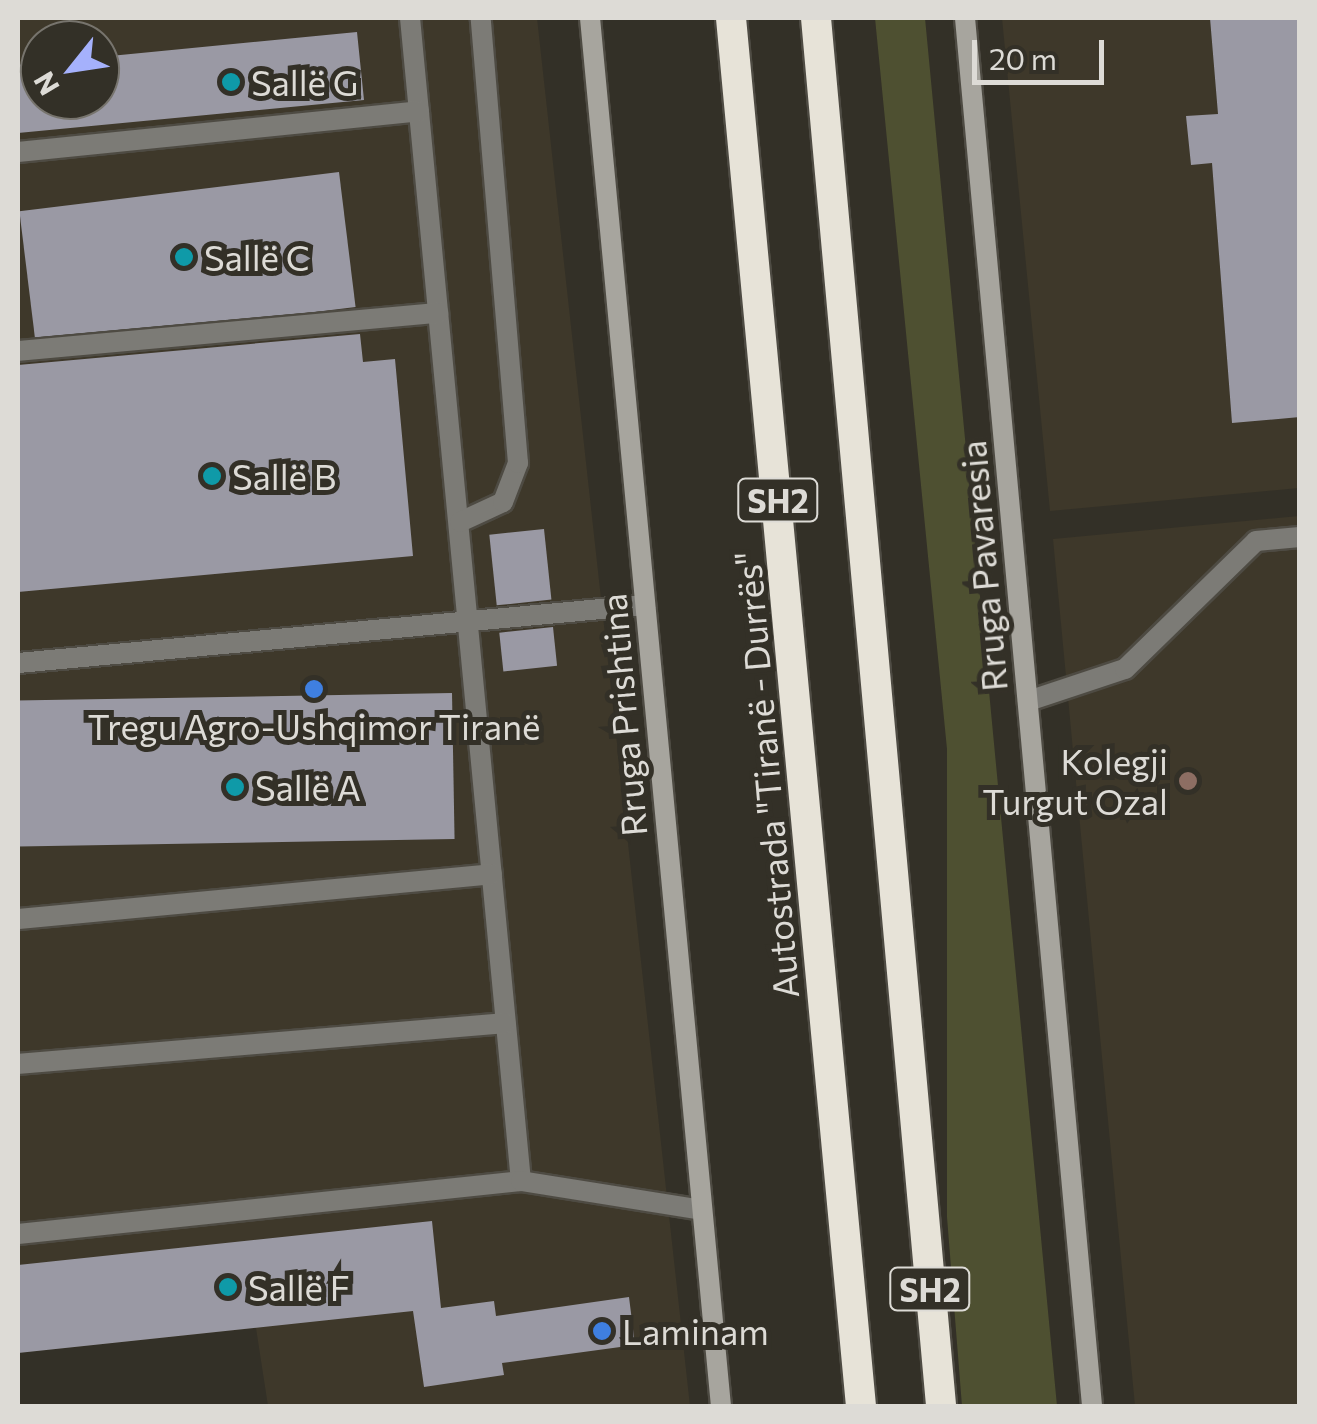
<!DOCTYPE html>
<html>
<head>
<meta charset="utf-8">
<style>
  body { margin:0 }
  #map { position:relative; width:1317px; height:1424px; overflow:hidden; background:#333027; font-family:Commissioner,sans-serif }
  div>[style] { position:absolute }
  .built>* { inset:0; background:#3e382a }
  .green>* { inset:0; background:#4e5031 }
  .building>* { inset:0; background:#9a99a4; transform-origin:0 0 }
  .roads { filter:drop-shadow(2px 0 #4e4b43) drop-shadow(-2px 0 #4e4b43) drop-shadow(0 2px #4e4b43) drop-shadow(0 -2px #4e4b43) }
  .lane>* { height:20px; margin:-10px; padding:0 10px; transform-origin:10px; border-radius:10px; background:#7c7b76 }
  .secondary>* { height:20px; margin:-10px; padding:0 10px; transform-origin:10px; border-radius:10px; background:#a7a59e }
  .highway>* { height:30px; margin:-15px; padding:0 15px; transform-origin:15px; border-radius:15px; background:#e7e3d8 }
  .dots>* { width:28px; height:28px; translate:-50% -50%; box-sizing:border-box; border:5px solid #333027; border-radius:50% }
  span { translate:-50% -50%; white-space:nowrap; text-align:center; line-height:1.15; -webkit-text-stroke:10px #333027; paint-order:stroke }
  .shield-label span { padding:2px 8px; background:#333027; border:2px solid; border-radius:8px; -webkit-text-stroke-width:0 }
  .shield-label { font-size:32px; color:#dddbd6; font-weight:700 }
  .poi-label { font-size:35px; color:#dddbd6 }
  .left { translate:0 -50%; text-align:left }
  .right { translate:-100% -50%; text-align:right }
  .street-label { font-size:35px; color:#dddbd6 }
  .frame { position:absolute; inset:0; border:20px solid #dddbd6; pointer-events:none }
  .north { position:absolute; left:20px; top:20px; width:100px; height:100px; box-sizing:border-box; background:#333027; border:2px solid #77746d; border-radius:50%; rotate:240deg; font-size:28px; font-weight:700; line-height:40px; text-align:center; color:#dddbd6 }
  .north::after { content:''; display:block; margin:auto; width:35px; height:45px; background:#a5b1fc; clip-path:polygon(50% 0,100% 100%,50% 72%,0 100%) }
  .scale { position:absolute; left:972px; top:40px; width:132px; height:45px; box-sizing:border-box; border:5px solid #dddbd6; border-top:0; padding-left:12px; font-size:30px; line-height:35px; white-space:nowrap; color:#dddbd6; -webkit-text-stroke:8px #333027; paint-order:stroke }
</style>
</head>
<body>
<div id="map">
  <div class="built">
    <i style="clip-path:polygon(evenodd,18px 18px,537px 18px,690px 1406px,268px 1406px,256px 1328px,18px 1353px,18px 18px,40px 40px,100px 40px,100px 100px,40px 100px,40px 40px)"></i>
    <i style="clip-path:polygon(1002px 18px,1299px 18px,1299px 488px,1050px 511px)"></i>
    <i style="clip-path:polygon(1299px 516px,1299px 1406px,1135px 1406px,1053px 539px)"></i>
  </div>
  <div class="green">
    <i style="clip-path:polygon(875px 18px,925px 18px,1057px 1406px,962px 1406px,947px 1217px,947px 749px)"></i>
  </div>
  <div class="building">
    <i style="clip-path:polygon(1210px 18px,1300px 18px,1300px 417px,1232px 423px,1212px 163px,1191px 165px,1186px 116px,1218px 114px)"></i>
    <i style="clip-path:polygon(357px 32px,364px 100px,18px 133px,18px 65px,40px 62px,40px 100px,100px 100px,100px 57px)"></i>
    <i style="left:339px;top:172px;width:136px;height:322px;rotate:83deg"></i>
    <i style="clip-path:polygon(360px 334px,363px 362px,395px 359px,413px 556px,18px 592px,18px 365px)"></i>
    <i style="left:544px;top:529px;width:71px;height:55px;rotate:84deg"></i>
    <i style="left:553px;top:627px;width:39px;height:54px;rotate:84deg"></i>
    <i style="left:452px;top:693px;width:146px;height:436px;rotate:89deg"></i>
    <i style="clip-path:polygon(432px 1221px,441px 1308px,494px 1301px,496px 1316px,629px 1297px,635px 1345px,502px 1363px,504px 1375px,424px 1387px,413px 1311px,18px 1353px,18px 1265px)"></i>
  </div>
  <div class="roads">
    <div class="lane">
      <i style="left:410px;top:18px;width:1168px;rotate:84.55deg"></i>
      <i style="left:18px;top:152px;width:403px;rotate:-5.8deg"></i>
      <i style="left:18px;top:351px;width:422px;rotate:-5.2deg"></i>
      <i style="left:460px;top:522px;width:47px;rotate:-24.9deg"></i>
      <i style="left:503px;top:502px;width:42px;rotate:-69deg"></i>
      <i style="left:518px;top:463px;width:447px;rotate:-94.8deg"></i>
      <i style="left:18px;top:663px;width:630px;rotate:-5.29deg"></i>
      <i style="left:1028px;top:701px;width:102px;rotate:-18.3deg"></i>
      <i style="left:1125px;top:669px;width:183px;rotate:-44.3deg"></i>
      <i style="left:1256px;top:541px;width:44px;rotate:-5.2deg"></i>
      <i style="left:18px;top:919px;width:476px;rotate:-5.4deg"></i>
      <i style="left:18px;top:1064px;width:489px;rotate:-4.8deg"></i>
      <i style="left:18px;top:1234px;width:506px;rotate:-6.01deg"></i>
      <i style="left:521px;top:1181px;width:183px;rotate:9.1deg"></i>
    </div>
    <div class="secondary">
      <i style="left:590px;top:18px;width:1394px;rotate:84.61deg"></i>
      <i style="left:965px;top:18px;width:1394px;rotate:84.77deg"></i>
    </div>
    <div class="highway">
      <i style="left:731px;top:18px;width:1394px;rotate:84.65deg"></i>
      <i style="left:816px;top:18px;width:1394px;rotate:84.85deg"></i>
    </div>
  </div>
  <div class="dots">
    <i style="left:231px;top:82px;background:#0f9aa8"></i>
    <i style="left:184px;top:257px;background:#0f9aa8"></i>
    <i style="left:212px;top:476px;background:#0f9aa8"></i>
    <i style="left:314px;top:689px;background:#3f7fe0"></i>
    <i style="left:1188px;top:781px;background:#8d6e63"></i>
    <i style="left:235px;top:787px;background:#0f9aa8"></i>
    <i style="left:228px;top:1287px;background:#0f9aa8"></i>
    <i style="left:602px;top:1331px;background:#3f7fe0"></i>
  </div>
  <div class="shield-label">
    <span style="left:778px;top:500px">SH2</span>
    <span style="left:930px;top:1289px">SH2</span>
  </div>
  <div class="poi-label">
    <span class="left" style="left:251px;top:82px">Sallë G</span>
    <span class="left" style="left:204px;top:257px">Sallë C</span>
    <span class="left" style="left:232px;top:476px">Sallë B</span>
    <span style="left:314px;top:726px">Tregu Agro-Ushqimor Tiranë</span>
    <span class="right" style="left:1168px;top:781px">Kolegji<br>Turgut Ozal</span>
    <span class="left" style="left:255px;top:787px">Sallë A</span>
    <span class="left" style="left:248px;top:1287px">Sallë F</span>
    <span class="left" style="left:622px;top:1331px">Laminam</span>
  </div>
  <div class="street-label">
    <span style="left:983px;top:566px;rotate:-95deg">Rruga Pavaresia</span>
    <span style="left:623px;top:715px;rotate:-95deg">Rruga Prishtina</span>
    <span style="left:766px;top:775px;rotate:-95deg">Autostrada "Tiranë - Durrës"</span>
  </div>
  <div class="frame"></div>
  <div class="north">N</div>
  <div class="scale">20 m</div>
</div>
</body>
</html>
